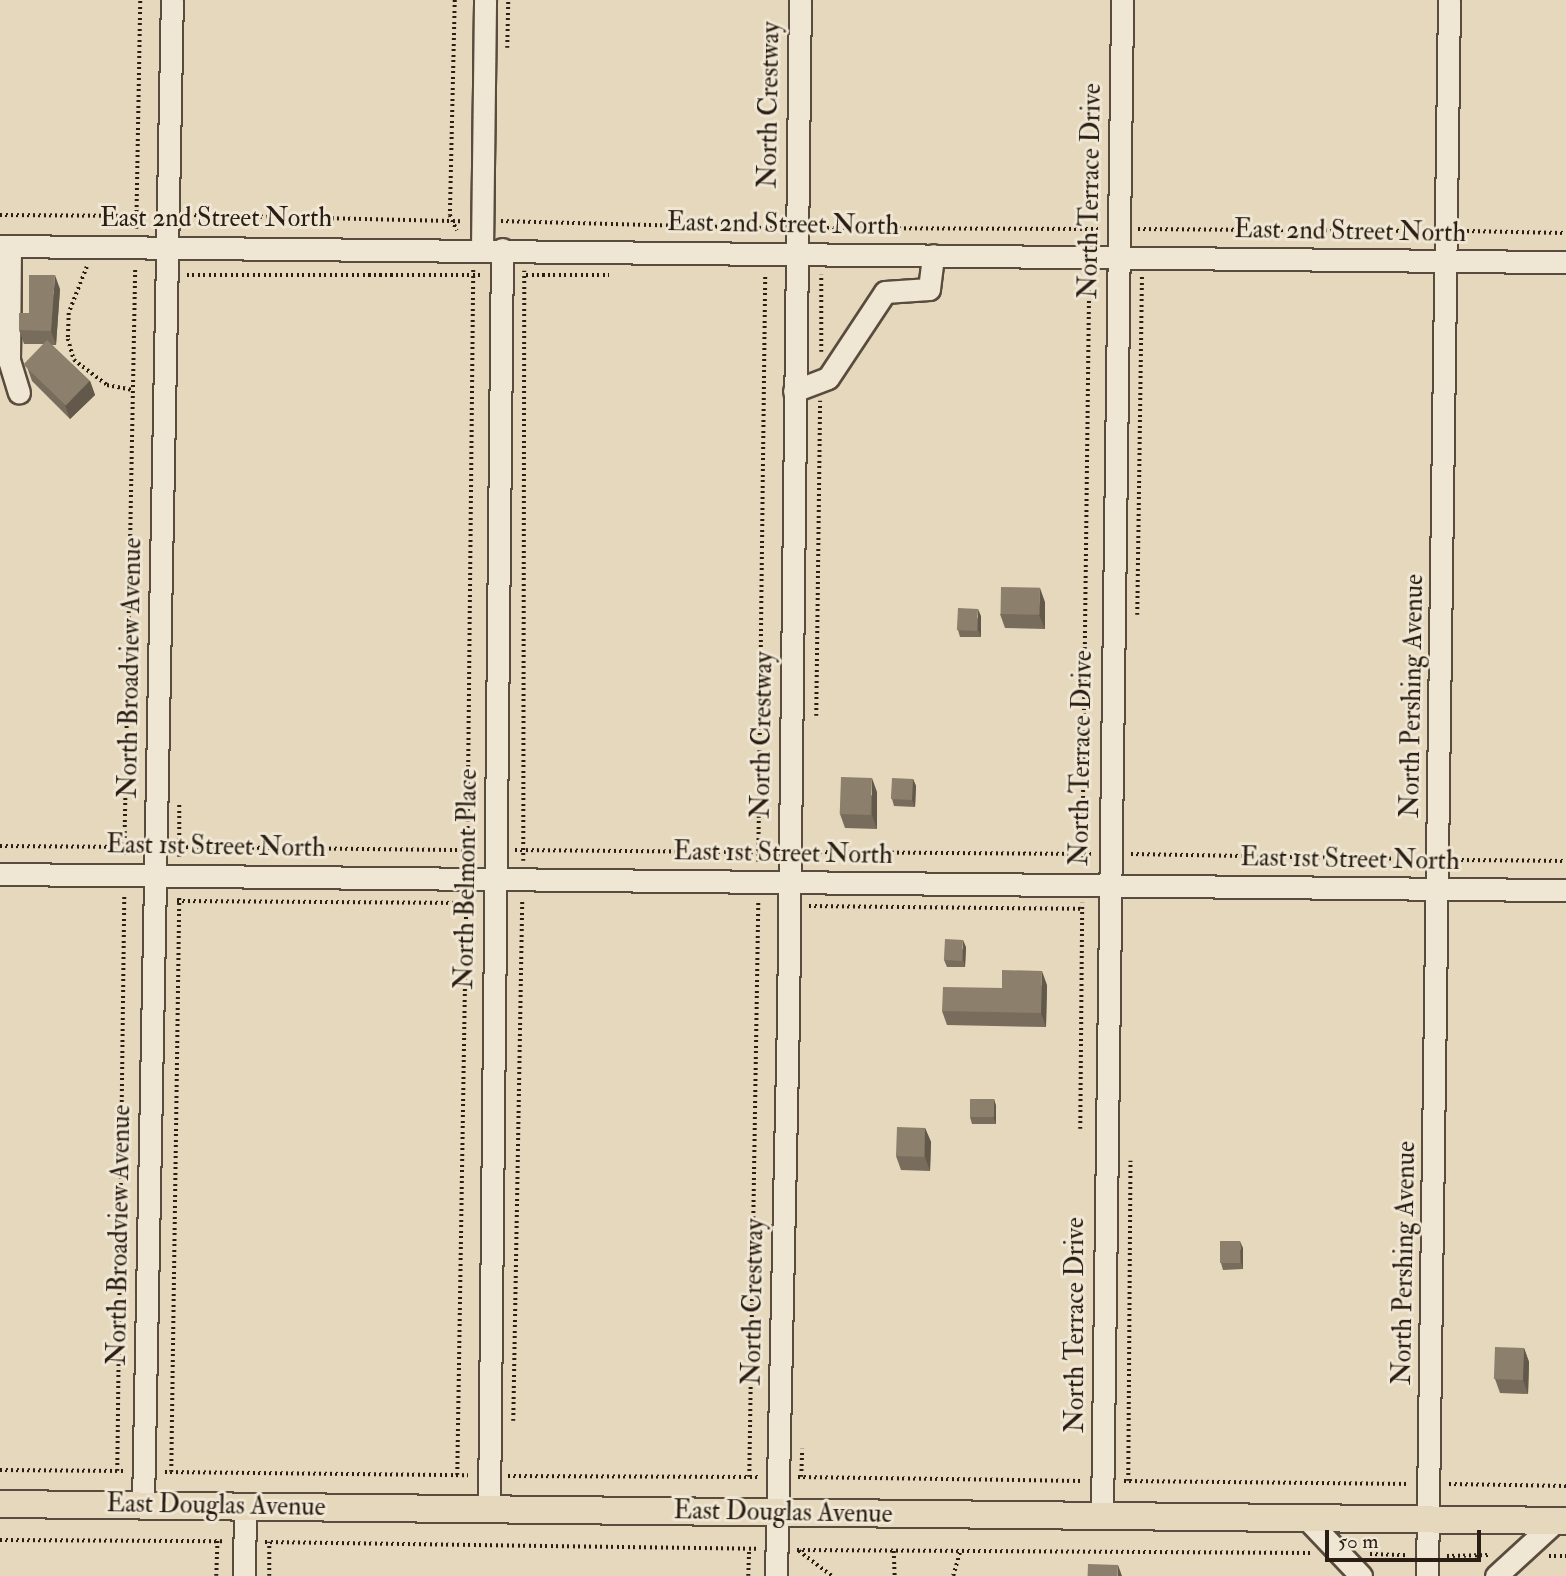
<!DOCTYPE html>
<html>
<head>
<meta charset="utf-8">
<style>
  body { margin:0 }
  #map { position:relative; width:1566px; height:1576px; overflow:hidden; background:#e6d8bc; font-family:"IM FELL Double Pica",serif }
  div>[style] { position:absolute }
  .path>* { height:3.5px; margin-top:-1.75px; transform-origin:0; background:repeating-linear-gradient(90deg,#2a1e14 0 2px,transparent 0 5.5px) }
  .roads { filter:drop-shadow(2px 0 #594c3e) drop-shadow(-2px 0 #594c3e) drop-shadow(0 2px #594c3e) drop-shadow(0 -2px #594c3e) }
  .minor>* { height:21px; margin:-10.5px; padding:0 10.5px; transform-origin:10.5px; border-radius:10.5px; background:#efe6d3 }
  .major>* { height:26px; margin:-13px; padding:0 13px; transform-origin:13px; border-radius:13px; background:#e6d8bc }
  .wall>* { inset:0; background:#786d5c }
  .shaded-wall>* { inset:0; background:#62594b }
  .building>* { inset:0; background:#8c7f6b; transform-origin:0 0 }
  span { translate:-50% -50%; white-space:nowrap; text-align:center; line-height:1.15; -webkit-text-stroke:6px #efe6d3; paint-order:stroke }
  .street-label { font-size:26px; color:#2a1e14 }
  .scale { position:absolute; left:1325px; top:1530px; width:156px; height:32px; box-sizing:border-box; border:4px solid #2a1e14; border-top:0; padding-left:9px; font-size:21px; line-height:24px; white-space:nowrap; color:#2a1e14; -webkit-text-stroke:5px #efe6d3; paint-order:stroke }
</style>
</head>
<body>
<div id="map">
  <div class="path">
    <i style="left:455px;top:0;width:215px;rotate:91.3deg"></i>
    <i style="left:450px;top:215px;width:17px;rotate:66deg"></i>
    <i style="left:507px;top:48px;width:48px;rotate:-88.8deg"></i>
    <i style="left:0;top:215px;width:147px;rotate:0.4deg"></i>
    <i style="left:189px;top:215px;width:273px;rotate:1.3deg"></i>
    <i style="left:501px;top:221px;width:275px;rotate:1.5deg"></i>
    <i style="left:816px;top:228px;width:282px;rotate:0.2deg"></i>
    <i style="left:136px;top:229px;width:229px;rotate:-89deg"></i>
    <i style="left:1138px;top:229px;width:289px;rotate:0.4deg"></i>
    <i style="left:1467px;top:231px;width:99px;rotate:1.2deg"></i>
    <i style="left:87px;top:267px;width:49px;rotate:111.4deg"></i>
    <i style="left:69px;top:313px;width:26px;rotate:92deg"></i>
    <i style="left:68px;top:339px;width:22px;rotate:74deg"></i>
    <i style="left:74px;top:360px;width:41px;rotate:37.1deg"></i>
    <i style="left:107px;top:385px;width:25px;rotate:11deg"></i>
    <i style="left:187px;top:275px;width:296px"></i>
    <i style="left:526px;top:275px;width:83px"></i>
    <i style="left:821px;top:352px;width:77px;rotate:-90deg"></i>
    <i style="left:1137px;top:615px;width:339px;rotate:-89.2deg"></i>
    <i style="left:816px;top:716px;width:315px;rotate:-89.3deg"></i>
    <i style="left:0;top:846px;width:136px;rotate:0.4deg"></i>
    <i style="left:175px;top:847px;width:300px;rotate:0.6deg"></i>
    <i style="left:515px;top:850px;width:254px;rotate:0.5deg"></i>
    <i style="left:809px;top:852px;width:282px;rotate:0.4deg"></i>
    <i style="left:1131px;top:854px;width:286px;rotate:1deg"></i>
    <i style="left:124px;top:855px;width:587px;rotate:-88.93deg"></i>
    <i style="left:179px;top:857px;width:52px;rotate:-90deg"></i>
    <i style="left:1456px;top:860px;width:110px;rotate:0.5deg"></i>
    <i style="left:467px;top:861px;width:591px;rotate:-89.42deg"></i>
    <i style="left:523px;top:861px;width:590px;rotate:-89.9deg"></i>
    <i style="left:758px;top:862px;width:587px;rotate:-89.32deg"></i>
    <i style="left:1082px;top:864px;width:587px;rotate:-89.32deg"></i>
    <i style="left:177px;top:901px;width:289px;rotate:0.4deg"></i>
    <i style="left:809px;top:906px;width:272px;rotate:0.6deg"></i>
    <i style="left:1080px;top:1129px;width:226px;rotate:-89.5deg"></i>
    <i style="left:513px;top:1421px;width:521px;rotate:-89.01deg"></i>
    <i style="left:0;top:1470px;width:125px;rotate:0.5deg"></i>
    <i style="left:117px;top:1471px;width:577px;rotate:-89.3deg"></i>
    <i style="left:165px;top:1472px;width:303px;rotate:0.6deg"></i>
    <i style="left:171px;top:1472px;width:576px;rotate:-89.2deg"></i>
    <i style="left:457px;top:1475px;width:575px;rotate:-89.1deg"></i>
    <i style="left:508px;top:1476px;width:251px;rotate:0.2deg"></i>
    <i style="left:749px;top:1477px;width:576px;rotate:-89.1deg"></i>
    <i style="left:798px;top:1477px;width:283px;rotate:0.8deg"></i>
    <i style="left:801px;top:1477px;width:28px;rotate:-88deg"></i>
    <i style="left:1124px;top:1481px;width:286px;rotate:0.6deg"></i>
    <i style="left:1128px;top:1481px;width:320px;rotate:-89.6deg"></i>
    <i style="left:1449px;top:1484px;width:117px;rotate:1deg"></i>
    <i style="left:0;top:1540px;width:225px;rotate:0.3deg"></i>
    <i style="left:265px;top:1542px;width:492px;rotate:0.8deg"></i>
    <i style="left:797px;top:1550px;width:513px;rotate:0.34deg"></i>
    <i style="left:799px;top:1551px;width:41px;rotate:37.1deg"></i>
    <i style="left:894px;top:1551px;width:25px;rotate:88deg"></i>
    <i style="left:1370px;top:1554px;width:38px;rotate:2deg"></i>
    <i style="left:1447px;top:1556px;width:42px;rotate:-1.4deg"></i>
    <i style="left:1549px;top:1556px;width:17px"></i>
    <i style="left:216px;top:1576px;width:35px;rotate:-88deg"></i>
    <i style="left:269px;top:1576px;width:34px;rotate:-90deg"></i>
    <i style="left:748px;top:1576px;width:27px;rotate:-88deg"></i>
    <i style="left:953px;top:1576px;width:25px;rotate:-74deg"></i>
  </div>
  <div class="roads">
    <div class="minor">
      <i style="left:0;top:246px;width:1566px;rotate:0.59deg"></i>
      <i style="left:10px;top:246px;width:114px;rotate:90.5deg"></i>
      <i style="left:9px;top:360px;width:34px;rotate:73deg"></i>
      <i style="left:482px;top:249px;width:249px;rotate:-89.3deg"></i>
      <i style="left:794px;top:391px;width:36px;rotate:-21deg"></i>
      <i style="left:828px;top:378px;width:103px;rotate:-56.5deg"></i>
      <i style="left:885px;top:292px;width:44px;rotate:-3.9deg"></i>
      <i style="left:929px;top:289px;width:34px;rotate:-83deg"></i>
      <i style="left:0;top:874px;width:1566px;rotate:0.59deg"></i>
      <i style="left:143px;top:1505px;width:1505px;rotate:-88.9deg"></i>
      <i style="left:489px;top:1509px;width:1260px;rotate:-89.41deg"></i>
      <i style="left:1102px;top:1516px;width:1516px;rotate:-89.24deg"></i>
      <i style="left:1306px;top:1518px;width:80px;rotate:46.5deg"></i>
      <i style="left:244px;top:1576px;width:70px;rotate:-89.2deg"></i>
      <i style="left:776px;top:1576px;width:557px;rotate:-88.77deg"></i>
      <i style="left:788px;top:1019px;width:1019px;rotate:-89.33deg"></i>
      <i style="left:1427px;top:1576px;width:1576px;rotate:-89.2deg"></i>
      <i style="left:1496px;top:1576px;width:81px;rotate:-42.5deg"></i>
    </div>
    <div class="major">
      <i style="left:0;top:1504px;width:1566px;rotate:0.62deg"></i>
    </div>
  </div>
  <div class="wall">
    <i style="clip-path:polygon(60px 289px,56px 345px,52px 345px,90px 381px,95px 395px,70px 419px,32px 381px,27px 367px,44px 344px,24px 344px,19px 330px,29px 313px)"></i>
    <i style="clip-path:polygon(1045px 602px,1045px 629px,1005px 628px,1000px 614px)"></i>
    <i style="clip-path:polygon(981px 616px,981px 637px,960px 637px,958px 630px)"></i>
    <i style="clip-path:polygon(913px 779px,916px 786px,915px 807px,894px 806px,892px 799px)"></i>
    <i style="clip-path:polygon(877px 792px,877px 829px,845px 828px,840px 814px)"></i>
    <i style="clip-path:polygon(966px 947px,965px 967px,947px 967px,944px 960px)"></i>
    <i style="clip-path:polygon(1047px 985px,1046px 1027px,947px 1025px,942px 1011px,1002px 988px)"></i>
    <i style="clip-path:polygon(994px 1099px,996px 1106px,996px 1124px,972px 1124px,970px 1117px)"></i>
    <i style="clip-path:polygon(925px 1128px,931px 1142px,930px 1171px,901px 1170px,896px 1156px)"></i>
    <i style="clip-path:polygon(1243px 1248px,1243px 1269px,1223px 1270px,1221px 1263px)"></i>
    <i style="clip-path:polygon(1524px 1348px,1529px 1362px,1528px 1394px,1500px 1393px,1495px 1379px)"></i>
  </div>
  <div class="shaded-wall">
    <i style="clip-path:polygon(55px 275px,60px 289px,56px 345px,51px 331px)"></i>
    <i style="clip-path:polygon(90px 381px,95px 395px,70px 419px,65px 405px)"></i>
    <i style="clip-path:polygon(1040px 588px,1045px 602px,1045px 629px,1039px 615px)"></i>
    <i style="clip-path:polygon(978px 609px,981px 616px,981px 637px,978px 630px)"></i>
    <i style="clip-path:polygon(872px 778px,877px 792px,877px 829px,872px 815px)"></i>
    <i style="clip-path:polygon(913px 779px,916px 786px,915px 807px,912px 800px)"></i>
    <i style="clip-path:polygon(963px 940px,966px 947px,965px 967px,963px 960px)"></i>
    <i style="clip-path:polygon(1042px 971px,1047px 985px,1046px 1027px,1041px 1013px)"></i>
    <i style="clip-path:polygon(994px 1099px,996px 1106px,996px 1124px,993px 1117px)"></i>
    <i style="clip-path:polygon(925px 1128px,931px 1142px,930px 1171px,925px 1157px)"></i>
    <i style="clip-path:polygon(1240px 1241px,1243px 1248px,1243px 1269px,1241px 1262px)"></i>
    <i style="clip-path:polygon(1524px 1348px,1529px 1362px,1528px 1394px,1523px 1380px)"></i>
    <i style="clip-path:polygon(1118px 1565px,1122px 1576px,1118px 1576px)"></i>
  </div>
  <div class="building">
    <i style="clip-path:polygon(29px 275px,55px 275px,51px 331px,19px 330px,19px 313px,29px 313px)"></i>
    <i style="left:47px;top:340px;width:59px;height:34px;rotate:44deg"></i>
    <i style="left:1001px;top:587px;width:39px;height:27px;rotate:1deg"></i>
    <i style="left:958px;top:608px;width:20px;height:22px;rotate:3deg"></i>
    <i style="left:841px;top:777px;width:31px;height:37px;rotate:2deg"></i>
    <i style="left:892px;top:778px;width:21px;height:21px;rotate:3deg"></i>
    <i style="left:945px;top:939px;width:18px;height:21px;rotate:3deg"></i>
    <i style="clip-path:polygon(1002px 970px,1042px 971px,1041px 1013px,942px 1011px,943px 987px,1002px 988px)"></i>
    <i style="left:970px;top:1099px;width:24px;height:18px"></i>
    <i style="left:897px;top:1127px;width:28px;height:29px;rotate:2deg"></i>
    <i style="left:1220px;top:1241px;width:20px;height:22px"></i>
    <i style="left:1495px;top:1347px;width:29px;height:32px;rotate:2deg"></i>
    <i style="left:1088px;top:1564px;width:30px;height:12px;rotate:2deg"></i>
  </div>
  <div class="street-label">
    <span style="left:770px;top:105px;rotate:-89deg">North Crestway</span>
    <span style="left:1091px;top:191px;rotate:-89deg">North Terrace Drive</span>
    <span style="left:216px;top:219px">East 2nd Street North</span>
    <span style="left:783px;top:225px;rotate:1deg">East 2nd Street North</span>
    <span style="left:1350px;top:232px;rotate:1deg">East 2nd Street North</span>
    <span style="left:131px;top:668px;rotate:-89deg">North Broadview Avenue</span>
    <span style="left:1413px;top:696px;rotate:-89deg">North Pershing Avenue</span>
    <span style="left:763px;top:735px;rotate:-89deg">North Crestway</span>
    <span style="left:1082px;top:758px;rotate:-89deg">North Terrace Drive</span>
    <span style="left:216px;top:847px;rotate:1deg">East 1st Street North</span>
    <span style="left:783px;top:854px;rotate:1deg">East 1st Street North</span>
    <span style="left:1350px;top:860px;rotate:1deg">East 1st Street North</span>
    <span style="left:467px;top:879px;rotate:-89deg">North Belmont Place</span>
    <span style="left:120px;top:1235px;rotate:-89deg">North Broadview Avenue</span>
    <span style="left:1405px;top:1263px;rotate:-89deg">North Pershing Avenue</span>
    <span style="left:754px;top:1302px;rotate:-89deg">North Crestway</span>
    <span style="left:1076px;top:1325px;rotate:-90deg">North Terrace Drive</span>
    <span style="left:216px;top:1506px;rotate:1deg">East Douglas Avenue</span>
    <span style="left:783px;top:1513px;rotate:1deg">East Douglas Avenue</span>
  </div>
  <div class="scale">50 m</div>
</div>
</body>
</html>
